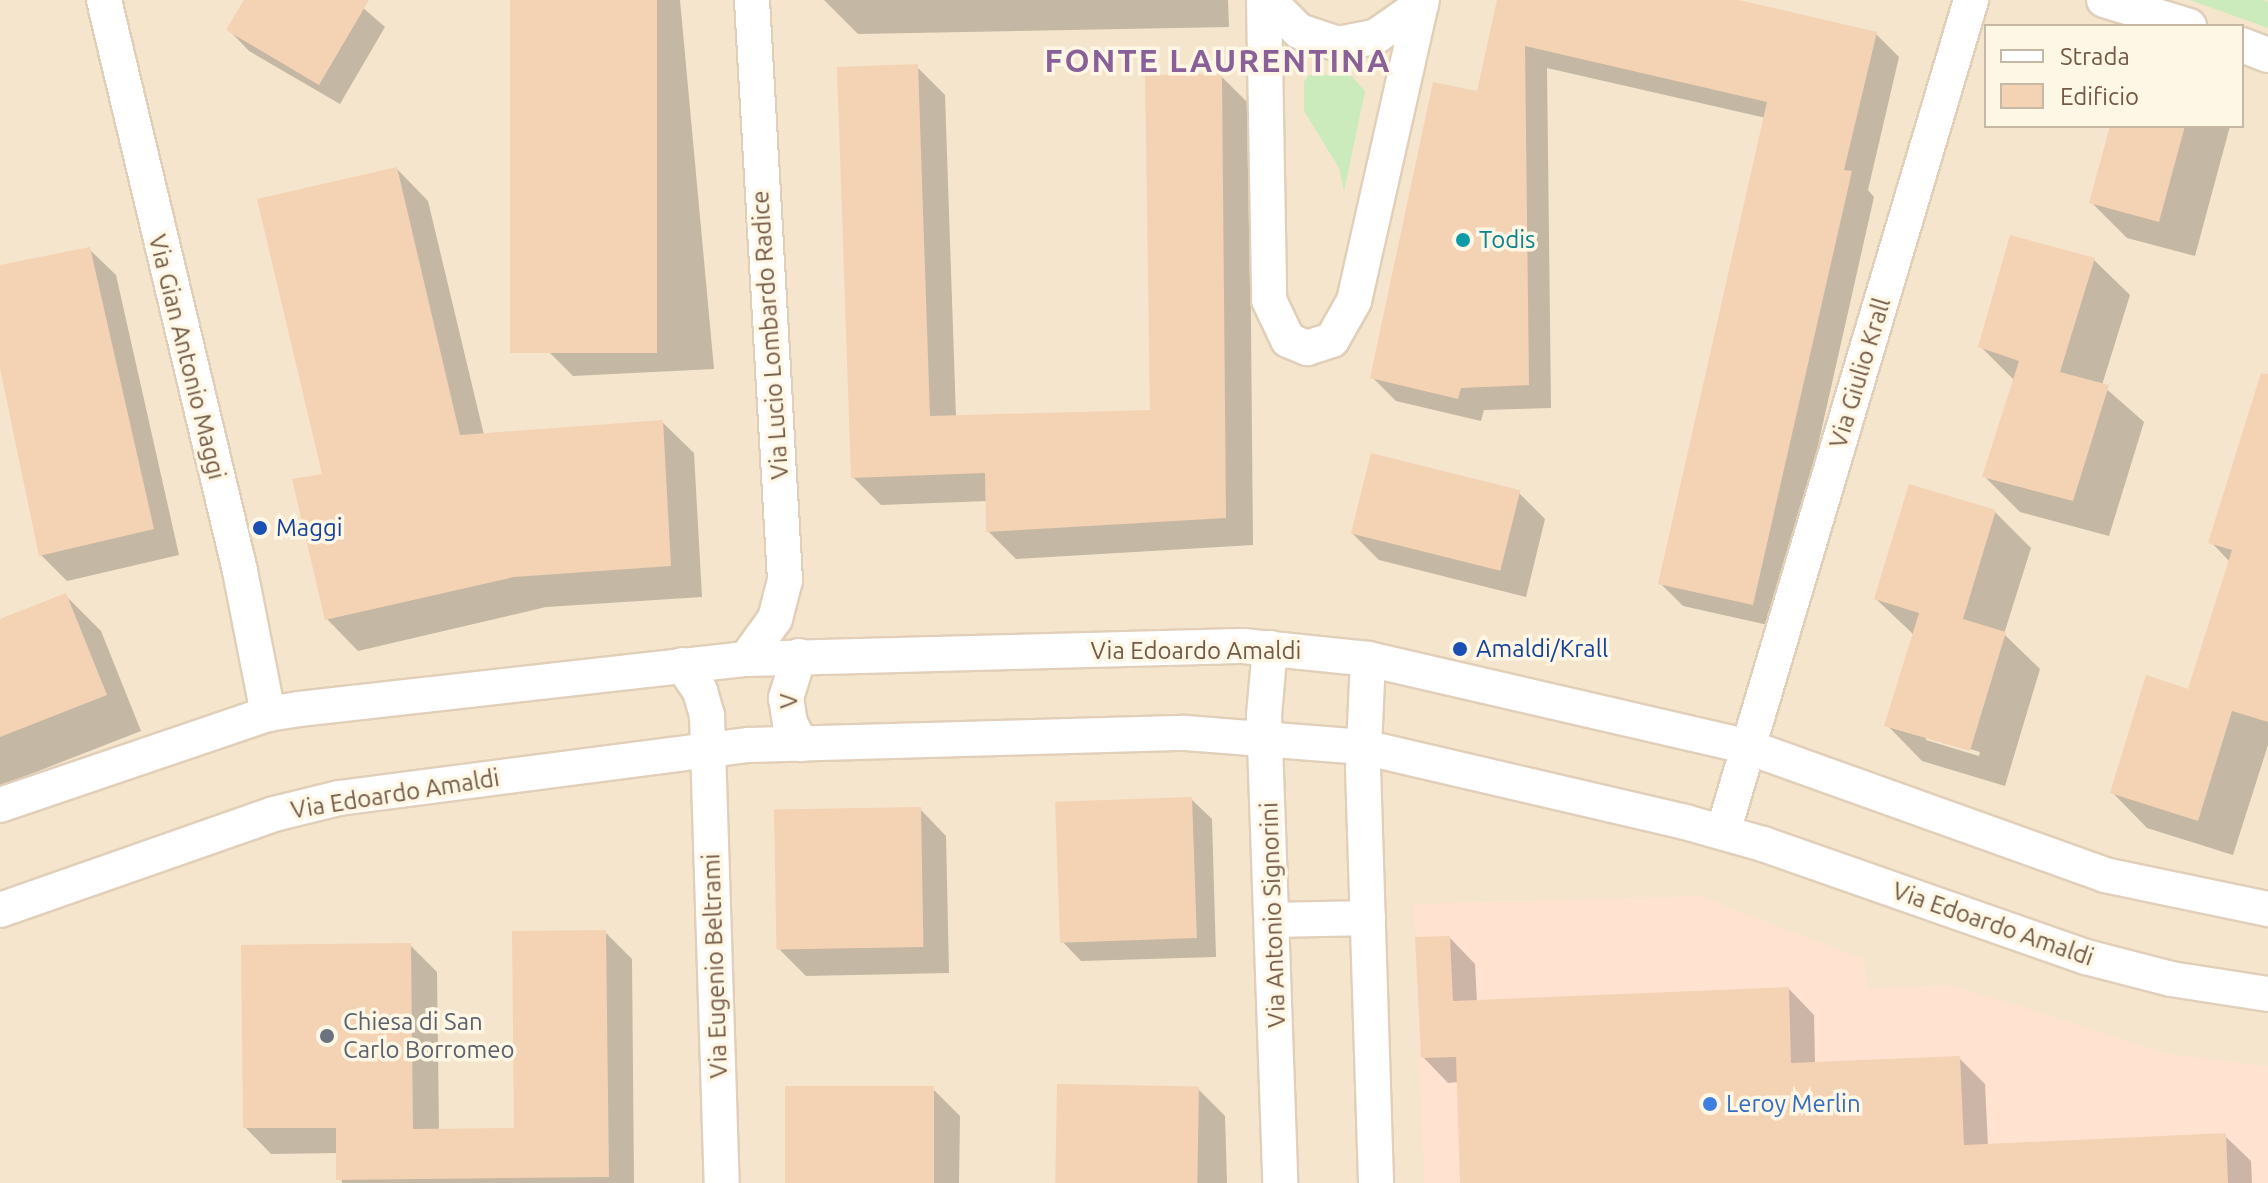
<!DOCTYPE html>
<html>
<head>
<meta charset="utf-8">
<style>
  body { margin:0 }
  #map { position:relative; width:2268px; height:1183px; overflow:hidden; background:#fdf3de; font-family:Ubuntu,sans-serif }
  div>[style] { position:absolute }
  .residential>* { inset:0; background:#f5e5cc }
  .commercial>* { inset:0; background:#ffe2d0 }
  .green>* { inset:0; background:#ccebbc }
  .shadow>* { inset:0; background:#0003 }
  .building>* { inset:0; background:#f4d2b4; transform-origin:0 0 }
  .roads { filter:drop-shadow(2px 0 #e1cfba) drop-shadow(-2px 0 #e1cfba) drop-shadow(0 2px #e1cfba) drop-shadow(0 -2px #e1cfba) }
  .street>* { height:34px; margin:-17px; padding:0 17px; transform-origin:17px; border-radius:17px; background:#fff }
  .dots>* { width:22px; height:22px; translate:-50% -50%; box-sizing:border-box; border:4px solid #fff7e5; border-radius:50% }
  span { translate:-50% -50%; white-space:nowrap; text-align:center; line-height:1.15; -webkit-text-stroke:7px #fff7e5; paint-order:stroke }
  .culture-label { font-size:24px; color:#0d838f }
  .left { translate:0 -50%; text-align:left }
  .street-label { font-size:24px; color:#745945 }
  .transit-label { font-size:24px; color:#164399 }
  .worship-label { font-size:24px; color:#5b616d }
  .shop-label { font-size:24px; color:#366cbe }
  .district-label { font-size:32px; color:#896098; font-weight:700; letter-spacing:2px }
  .legend { position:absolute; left:1984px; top:24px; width:260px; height:104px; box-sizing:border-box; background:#fff7e5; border:2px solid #c7b8a5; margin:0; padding:10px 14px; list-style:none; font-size:24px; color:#745945 }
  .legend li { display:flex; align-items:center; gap:16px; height:40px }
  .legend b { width:40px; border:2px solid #c7b8a5 }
</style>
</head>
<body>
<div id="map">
  <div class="residential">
    <i style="clip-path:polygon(evenodd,0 0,2268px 0,2268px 1183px,0 1183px,0 0,1986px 26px,2242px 26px,2242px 126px,1986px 126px,1986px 26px)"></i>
  </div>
  <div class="commercial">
    <i style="clip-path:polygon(1699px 896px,1864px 959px,1867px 988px,1952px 985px,2169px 1054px,2268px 1066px,2268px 1183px,1424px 1183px,1414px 904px)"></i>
  </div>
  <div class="green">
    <i style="clip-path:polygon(2190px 0,2263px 0,2268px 2px,2268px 28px)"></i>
    <i style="clip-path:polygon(1309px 75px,1351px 75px,1365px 91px,1344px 192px,1339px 168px,1304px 111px,1304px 82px)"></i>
  </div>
  <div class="shadow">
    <i style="clip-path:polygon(246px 0,354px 0,385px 27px,340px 104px,249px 51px,229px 30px)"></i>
    <i style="clip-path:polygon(512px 0,680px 0,714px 369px,573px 376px,547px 350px)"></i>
    <i style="clip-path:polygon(824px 0,1228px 0,1229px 27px,858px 34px)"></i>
    <i style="clip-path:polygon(1499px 0,1730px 0,1876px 34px,1899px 57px,1868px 190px,1874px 197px,1777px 627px,1683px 606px,1660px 583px,1766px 118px,1547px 68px,1551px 408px,1484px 410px,1481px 421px,1396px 401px,1373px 378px,1479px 94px)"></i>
    <i style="clip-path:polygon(917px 67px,945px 95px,956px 417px,1152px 412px,1221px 76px,1249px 104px,1253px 545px,1016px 559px,988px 531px,988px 501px,881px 505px,853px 477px)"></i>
    <i style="clip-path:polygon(2112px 126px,2230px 126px,2195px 256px,2127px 238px,2091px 202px)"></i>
    <i style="clip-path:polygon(397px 169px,428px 201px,484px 435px,662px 422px,694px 453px,702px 597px,546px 607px,358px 651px,327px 619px,324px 475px)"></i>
    <i style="clip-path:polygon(89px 249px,116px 275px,179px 555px,67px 581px,41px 555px,0 358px,0 267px)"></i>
    <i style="clip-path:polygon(2094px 260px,2130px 295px,2102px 385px,2144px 422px,2109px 536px,2020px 512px,1984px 476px,2015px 381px,1980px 346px)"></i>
    <i style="clip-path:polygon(2268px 432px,2268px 745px,2233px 855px,2147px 828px,2112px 792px,2190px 691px,2230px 562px,2211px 542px)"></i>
    <i style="clip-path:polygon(1519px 493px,1545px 519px,1526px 597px,1379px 560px,1353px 534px)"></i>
    <i style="clip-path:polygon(evenodd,1995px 512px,2031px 548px,2004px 634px,2040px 669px,2005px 786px,1922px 761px,1887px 725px,1914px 635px,1876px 599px,1995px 512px,1926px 736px,1980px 752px,1979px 756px,1926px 740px,1926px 736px)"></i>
    <i style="clip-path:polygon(66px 596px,101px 631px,141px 731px,0 786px,0 621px)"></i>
    <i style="clip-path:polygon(1191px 799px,1212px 819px,1216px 957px,1081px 961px,1061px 940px)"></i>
    <i style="clip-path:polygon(920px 809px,946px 836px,949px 973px,806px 976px,780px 950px)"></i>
    <i style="clip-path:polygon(605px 932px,632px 959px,634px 1183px,342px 1183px,338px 1153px,271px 1154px,245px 1127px,410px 945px,437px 972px,439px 1131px,516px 1130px)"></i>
    <i style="clip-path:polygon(1450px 938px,1475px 964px,1477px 1002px,1789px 989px,1814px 1015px,1815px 1064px,1959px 1058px,1985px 1084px,1988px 1146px,2225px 1136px,2251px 1161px,2252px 1183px,1462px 1183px,1459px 1082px,1448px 1083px,1423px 1057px)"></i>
    <i style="clip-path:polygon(933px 1089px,960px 1116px,959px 1183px,786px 1183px)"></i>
    <i style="clip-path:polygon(1198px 1089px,1225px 1116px,1227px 1183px,1062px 1183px)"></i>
  </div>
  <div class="building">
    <i style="clip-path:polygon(244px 0,369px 0,319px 85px,226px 30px)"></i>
    <i style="left:510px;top:0;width:147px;height:353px"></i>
    <i style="clip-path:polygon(1497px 0,1739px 0,1877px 32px,1844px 170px,1852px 171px,1753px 605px,1658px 584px,1767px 102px,1525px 46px,1529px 385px,1461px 388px,1458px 399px,1370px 378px,1433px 82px,1477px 91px)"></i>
    <i style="clip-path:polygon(918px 64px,930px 416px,1150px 410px,1145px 75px,1222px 74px,1226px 518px,986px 532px,985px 473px,851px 478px,837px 67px)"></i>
    <i style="clip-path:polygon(2110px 126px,2185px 126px,2159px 222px,2089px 203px)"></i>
    <i style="clip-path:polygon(397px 167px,460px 435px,663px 420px,671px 566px,514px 577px,325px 620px,292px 479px,322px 474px,257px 199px)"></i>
    <i style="clip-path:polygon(2010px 235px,2095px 258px,2060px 372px,2109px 385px,2073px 501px,1982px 477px,2019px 361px,1978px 347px)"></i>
    <i style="clip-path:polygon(90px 247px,154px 529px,39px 556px,0 368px,0 265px)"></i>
    <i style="clip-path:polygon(2261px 373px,2268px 374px,2268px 722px,2232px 711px,2198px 821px,2110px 793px,2146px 675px,2188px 689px,2232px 550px,2208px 543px)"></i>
    <i style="left:1371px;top:453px;width:154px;height:83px;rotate:14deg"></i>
    <i style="clip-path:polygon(1909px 484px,1996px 510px,1963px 619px,2006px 632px,1970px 751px,1884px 726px,1919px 613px,1874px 599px)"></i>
    <i style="clip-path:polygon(66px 593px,107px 695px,0 737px,0 619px)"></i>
    <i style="left:1192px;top:797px;width:141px;height:137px;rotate:88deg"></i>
    <i style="left:921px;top:807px;width:140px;height:147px;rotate:89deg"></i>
    <i style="clip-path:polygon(606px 930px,609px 1177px,336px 1180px,336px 1128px,243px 1128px,241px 945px,411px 943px,413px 1129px,514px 1128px,512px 931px)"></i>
    <i style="clip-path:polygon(1450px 936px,1453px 1001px,1789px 987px,1791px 1063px,1960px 1056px,1964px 1145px,2226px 1133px,2228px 1183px,1460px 1183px,1456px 1057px,1421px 1058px,1415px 937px)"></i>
    <i style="left:1057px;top:1084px;width:142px;height:99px;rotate:1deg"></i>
    <i style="left:785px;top:1086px;width:149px;height:97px"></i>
  </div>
  <div class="roads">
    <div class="street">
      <i style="left:104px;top:0;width:587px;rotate:76.6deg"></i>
      <i style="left:240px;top:571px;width:146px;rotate:78.9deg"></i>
      <i style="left:1264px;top:0;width:300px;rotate:89deg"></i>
      <i style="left:1269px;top:300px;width:44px;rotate:64.6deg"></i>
      <i style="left:1288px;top:340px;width:21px;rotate:23deg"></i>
      <i style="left:1307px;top:348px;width:26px;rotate:-18deg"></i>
      <i style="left:1332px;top:340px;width:45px;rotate:-60.6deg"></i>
      <i style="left:1354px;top:301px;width:309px;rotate:-77.3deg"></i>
      <i style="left:1268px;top:0;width:44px;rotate:45deg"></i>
      <i style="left:1299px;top:31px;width:41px;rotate:18.4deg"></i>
      <i style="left:1338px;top:44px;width:38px;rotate:-11deg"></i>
      <i style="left:1375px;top:37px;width:56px;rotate:-34.8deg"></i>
      <i style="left:2104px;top:0;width:89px;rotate:17deg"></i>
      <i style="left:2242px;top:45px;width:28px;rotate:21deg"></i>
      <i style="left:1270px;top:648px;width:67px;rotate:95.1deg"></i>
      <i style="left:1264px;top:715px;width:468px;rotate:88deg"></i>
      <i style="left:799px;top:656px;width:44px;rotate:107.2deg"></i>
      <i style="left:786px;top:698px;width:25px;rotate:81deg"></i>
      <i style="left:790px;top:723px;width:24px;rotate:62deg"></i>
      <i style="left:746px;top:659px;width:49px;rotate:-54.1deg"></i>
      <i style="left:775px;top:619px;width:40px;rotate:-75.6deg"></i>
      <i style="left:785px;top:580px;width:581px;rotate:-93.26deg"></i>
      <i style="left:1368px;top:659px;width:109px;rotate:92.6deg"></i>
      <i style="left:1363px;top:768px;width:415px;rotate:88.2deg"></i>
      <i style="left:682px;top:665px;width:32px;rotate:55deg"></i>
      <i style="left:700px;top:691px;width:26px;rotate:74deg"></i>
      <i style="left:707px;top:716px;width:467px;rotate:88.2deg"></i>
      <i style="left:0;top:805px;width:283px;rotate:-18.8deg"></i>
      <i style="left:268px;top:714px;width:31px;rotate:-9deg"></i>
      <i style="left:299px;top:709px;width:450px;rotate:-6.4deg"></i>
      <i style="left:746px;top:659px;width:497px;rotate:-1.5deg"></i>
      <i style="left:1243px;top:646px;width:126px;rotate:5.9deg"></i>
      <i style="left:1368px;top:659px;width:390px;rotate:13deg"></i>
      <i style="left:1748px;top:747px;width:379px;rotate:19.7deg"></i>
      <i style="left:2105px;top:875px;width:167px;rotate:11.8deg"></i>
      <i style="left:1723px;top:832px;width:868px;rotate:-73.4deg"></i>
      <i style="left:0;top:910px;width:290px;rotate:-19.3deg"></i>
      <i style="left:274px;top:814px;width:67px;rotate:-13.8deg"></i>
      <i style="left:339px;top:798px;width:413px;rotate:-7.4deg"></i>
      <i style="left:749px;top:745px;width:437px;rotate:-1.6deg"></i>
      <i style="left:1186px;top:733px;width:178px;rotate:4.5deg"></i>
      <i style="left:1363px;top:747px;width:331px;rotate:13.1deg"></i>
      <i style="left:1685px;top:822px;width:81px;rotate:15.8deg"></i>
      <i style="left:1763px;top:844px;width:342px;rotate:19.3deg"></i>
      <i style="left:2086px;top:957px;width:88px;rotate:14.5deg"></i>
      <i style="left:2171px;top:979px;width:98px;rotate:8.8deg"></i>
      <i style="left:1274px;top:920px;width:94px;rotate:-1.2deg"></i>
    </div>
  </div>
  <div class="dots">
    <i style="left:1463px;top:240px;background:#0f9aa8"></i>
    <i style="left:260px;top:528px;background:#1a4fb4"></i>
    <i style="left:1460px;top:649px;background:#1a4fb4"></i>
    <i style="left:327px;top:1036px;background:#6b7280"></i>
    <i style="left:1710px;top:1104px;background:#3f7fe0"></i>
  </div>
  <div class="culture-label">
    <span class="left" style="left:1479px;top:240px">Todis</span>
  </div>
  <div class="street-label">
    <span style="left:770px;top:335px;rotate:-94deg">Via Lucio Lombardo Radice</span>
    <span style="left:187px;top:357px;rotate:76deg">Via Gian Antonio Maggi</span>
    <span style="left:1860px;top:373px;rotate:-73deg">Via Giulio Krall</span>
    <span style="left:1196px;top:651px">Via Edoardo Amaldi</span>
    <span style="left:789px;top:701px;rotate:-91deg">V</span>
    <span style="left:395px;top:794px;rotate:-9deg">Via Edoardo Amaldi</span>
    <span style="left:1273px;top:915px;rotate:-92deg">Via Antonio Signorini</span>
    <span style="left:1993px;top:924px;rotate:19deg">Via Edoardo Amaldi</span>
    <span style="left:715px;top:966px;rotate:-92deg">Via Eugenio Beltrami</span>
  </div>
  <div class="transit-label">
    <span class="left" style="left:276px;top:528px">Maggi</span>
    <span class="left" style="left:1476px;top:649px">Amaldi/Krall</span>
  </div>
  <div class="worship-label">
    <span class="left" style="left:343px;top:1036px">Chiesa di San<br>Carlo Borromeo</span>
  </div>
  <div class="shop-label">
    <span class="left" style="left:1726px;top:1104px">Leroy Merlin</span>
  </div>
  <div class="district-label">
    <span style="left:1218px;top:60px">FONTE LAURENTINA</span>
  </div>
  <ul class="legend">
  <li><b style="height:10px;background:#fff"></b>Strada</li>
  <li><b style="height:22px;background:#f4d2b4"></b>Edificio</li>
  </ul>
</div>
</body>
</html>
